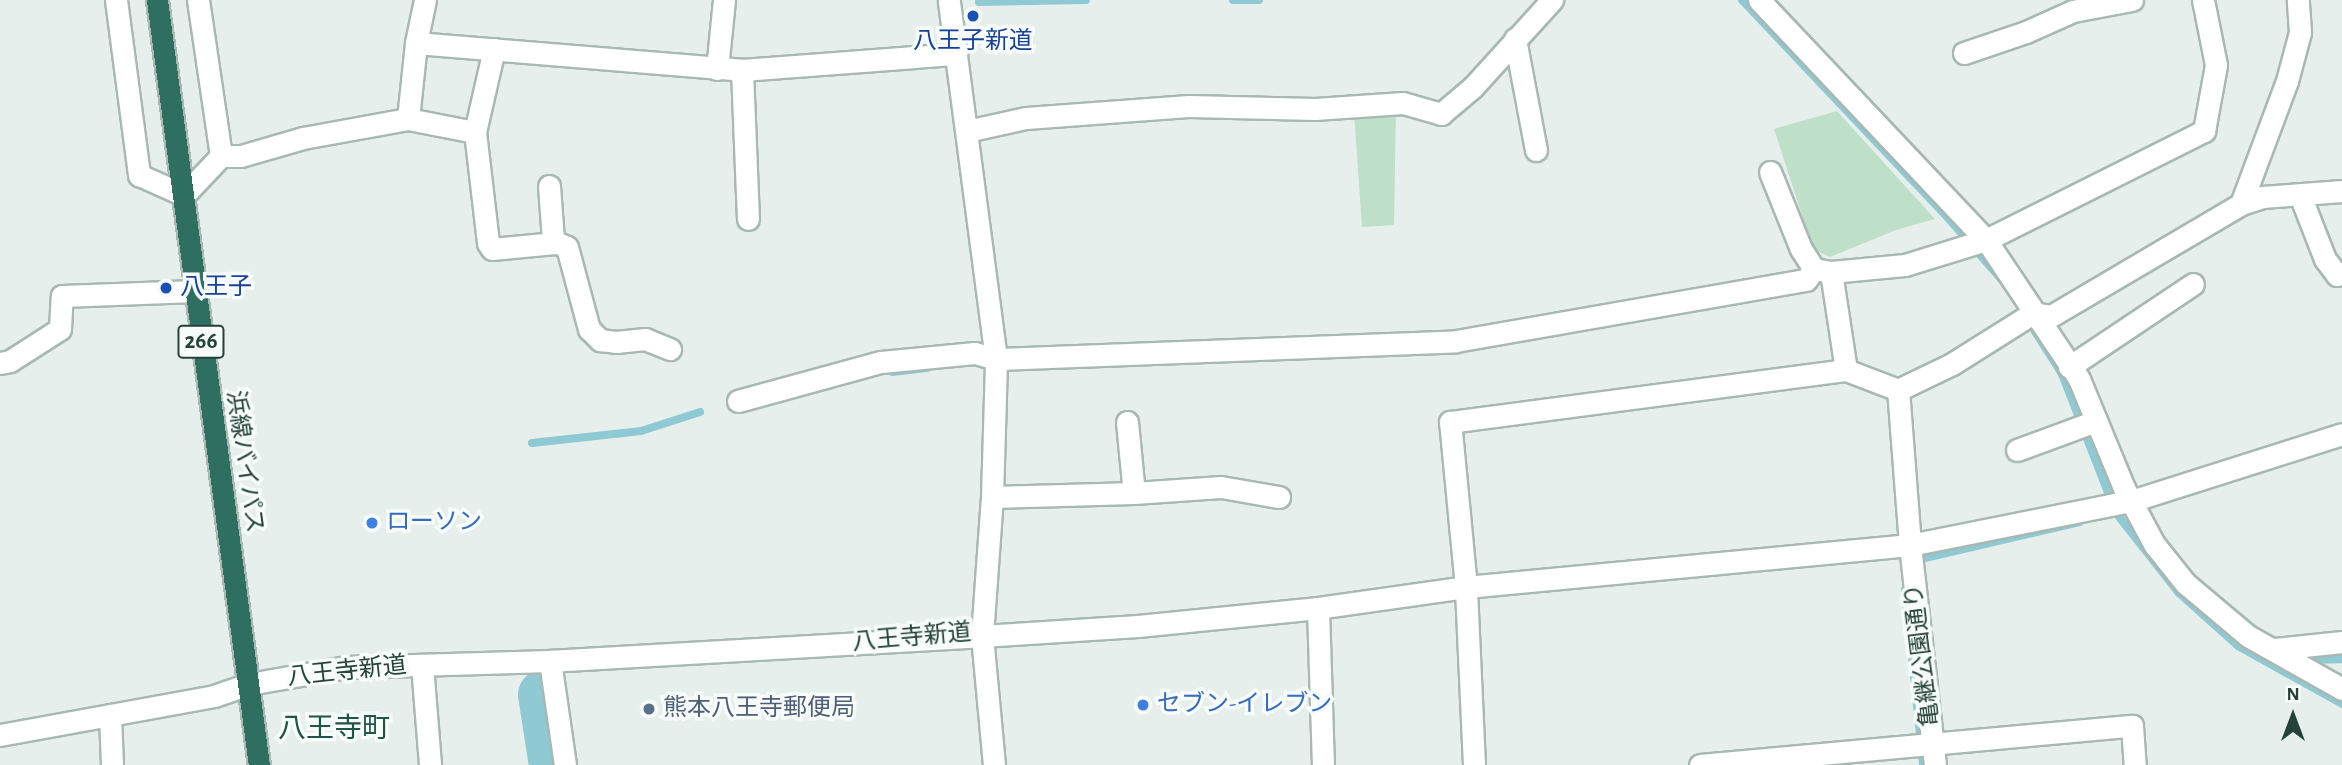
<!DOCTYPE html>
<html>
<head>
<meta charset="utf-8">
<style>
  body { margin:0 }
  #map { position:relative; width:2342px; height:765px; overflow:hidden; background:#e6efeb; font-family:"Alegreya Sans","Noto Sans JP",sans-serif }
  div>[style] { position:absolute }
  .green>* { inset:0; background:#bfe0c8 }
  .stream>* { height:8px; margin:-4px; padding:0 4px; transform-origin:4px; border-radius:4px; background:#8ec9d4 }
  .river>* { height:49px; margin:-24.5px; padding:0 24.5px; transform-origin:24.5px; border-radius:24.5px; background:#8ec9d4 }
  .roads { filter:drop-shadow(2px 0 #a8b8b2) drop-shadow(-2px 0 #a8b8b2) drop-shadow(0 2px #a8b8b2) drop-shadow(0 -2px #a8b8b2) }
  .street>* { height:21px; margin:-10.5px; padding:0 10.5px; transform-origin:10.5px; border-radius:10.5px; background:#fff }
  .secondary>* { height:21px; margin:-10.5px; padding:0 10.5px; transform-origin:10.5px; border-radius:10.5px; background:#fff }
  .highway>* { height:21px; margin:-10.5px; padding:0 10.5px; transform-origin:10.5px; border-radius:10.5px; background:#2f6f62 }
  .dots>* { width:19px; height:19px; translate:-50% -50%; box-sizing:border-box; border:4px solid #f7fbf9; border-radius:50% }
  span { translate:-50% -50%; white-space:nowrap; text-align:center; line-height:1.15; -webkit-text-stroke:7px #f7fbf9; paint-order:stroke }
  .shield-label span { padding:2px 5px; background:#f7fbf9; border:2px solid; border-radius:5px; -webkit-text-stroke-width:0 }
  .shield-label { font-size:23px; color:#24423a; font-weight:700 }
  .transit-label { font-size:24px; color:#164399 }
  .left { translate:0 -50%; text-align:left }
  .street-label { font-size:24px; color:#24423a }
  .shop-label { font-size:24px; color:#366cbe }
  .service-label { font-size:24px; color:#4e5e75 }
  .quarter-label { font-size:28px; color:#1f5548 }
  .north { position:absolute; left:2258px; top:681px; width:70px; height:70px; -webkit-text-stroke:5px #f7fbf9; paint-order:stroke; rotate:0deg; font-size:19px; font-weight:700; line-height:28px; text-align:center; color:#24423a }
  .north::after { content:''; display:block; margin:auto; width:24px; height:32px; background:#24423a; clip-path:polygon(50% 0,100% 100%,50% 72%,0 100%) }
</style>
</head>
<body>
<div id="map">
  <div class="green">
    <i style="clip-path:polygon(1396px 107px,1394px 225px,1362px 227px,1354px 112px)"></i>
    <i style="clip-path:polygon(1837px 111px,1935px 219px,1896px 230px,1830px 257px,1813px 249px,1774px 129px)"></i>
  </div>
  <div class="stream">
    <i style="left:1233px;top:0;width:26px"></i>
    <i style="left:1742px;top:0;width:300px;rotate:46.6deg"></i>
    <i style="left:1948px;top:218px;width:81px;rotate:49deg"></i>
    <i style="left:979px;top:2px;width:107px;rotate:-1.1deg"></i>
    <i style="left:2027px;top:319px;width:65px;rotate:57.5deg"></i>
    <i style="left:2062px;top:374px;width:149px;rotate:68.8deg"></i>
    <i style="left:2116px;top:513px;width:102px;rotate:51.8deg"></i>
    <i style="left:2179px;top:593px;width:79px;rotate:41.9deg"></i>
    <i style="left:2238px;top:646px;width:119px;rotate:29.1deg"></i>
    <i style="left:893px;top:372px;width:35px;rotate:-7deg"></i>
    <i style="left:532px;top:443px;width:110px;rotate:-6.3deg"></i>
    <i style="left:641px;top:431px;width:62px;rotate:-17.9deg"></i>
    <i style="left:1912px;top:561px;width:172px;rotate:-13.1deg"></i>
    <i style="left:1905px;top:590px;width:176px;rotate:84.1deg"></i>
    <i style="left:2303px;top:660px;width:39px;rotate:-1deg"></i>
  </div>
  <div class="river">
    <i style="left:542px;top:694px;width:72px;rotate:81.2deg"></i>
  </div>
  <div class="roads">
    <div class="street">
      <i style="left:116px;top:0;width:177px;rotate:82.5deg"></i>
      <i style="left:139px;top:175px;width:49px;rotate:24deg"></i>
      <i style="left:184px;top:195px;width:54px;rotate:-46.5deg"></i>
      <i style="left:221px;top:156px;width:20px"></i>
      <i style="left:241px;top:156px;width:65px;rotate:-16.2deg"></i>
      <i style="left:303px;top:138px;width:107px;rotate:-10.3deg"></i>
      <i style="left:408px;top:119px;width:76px;rotate:-84deg"></i>
      <i style="left:416px;top:43px;width:44px;rotate:-78.2deg"></i>
      <i style="left:198px;top:0;width:158px;rotate:81.6deg"></i>
      <i style="left:1759px;top:0;width:330px;rotate:46.6deg"></i>
      <i style="left:1986px;top:240px;width:167px;rotate:56.2deg"></i>
      <i style="left:2079px;top:379px;width:118px;rotate:67.6deg"></i>
      <i style="left:2124px;top:488px;width:64px;rotate:61.8deg"></i>
      <i style="left:2154px;top:544px;width:50px;rotate:51.5deg"></i>
      <i style="left:2185px;top:583px;width:82px;rotate:40.1deg"></i>
      <i style="left:2248px;top:636px;width:108px;rotate:29.4deg"></i>
      <i style="left:1515px;top:39px;width:113px;rotate:79.3deg"></i>
      <i style="left:416px;top:43px;width:327px;rotate:4.7deg"></i>
      <i style="left:742px;top:70px;width:215px;rotate:-4.3deg"></i>
      <i style="left:494px;top:49px;width:85px;rotate:102.9deg"></i>
      <i style="left:475px;top:132px;width:112px;rotate:83.3deg"></i>
      <i style="left:488px;top:243px;width:7px;rotate:56deg"></i>
      <i style="left:492px;top:249px;width:63px;rotate:-5.4deg"></i>
      <i style="left:1964px;top:53px;width:65px;rotate:-18.7deg"></i>
      <i style="left:2026px;top:32px;width:51px;rotate:-24.1deg"></i>
      <i style="left:2073px;top:11px;width:60px;rotate:-10.6deg"></i>
      <i style="left:717px;top:69px;width:69px;rotate:-84.2deg"></i>
      <i style="left:742px;top:70px;width:149px;rotate:87.7deg"></i>
      <i style="left:408px;top:119px;width:68px;rotate:11deg"></i>
      <i style="left:967px;top:131px;width:60px;rotate:-12.4deg"></i>
      <i style="left:1026px;top:118px;width:163px;rotate:-4.2deg"></i>
      <i style="left:1189px;top:106px;width:126px;rotate:1.4deg"></i>
      <i style="left:1315px;top:109px;width:88px;rotate:-3.9deg"></i>
      <i style="left:1403px;top:103px;width:40px;rotate:16deg"></i>
      <i style="left:1441px;top:114px;width:42px;rotate:-40.2deg"></i>
      <i style="left:1473px;top:87px;width:118px;rotate:-47.8deg"></i>
      <i style="left:549px;top:186px;width:55px;rotate:85.8deg"></i>
      <i style="left:553px;top:241px;width:15px;rotate:23deg"></i>
      <i style="left:567px;top:247px;width:85px;rotate:75deg"></i>
      <i style="left:589px;top:329px;width:16px;rotate:45deg"></i>
      <i style="left:600px;top:340px;width:16px;rotate:7deg"></i>
      <i style="left:616px;top:342px;width:29px;rotate:-6deg"></i>
      <i style="left:645px;top:339px;width:27px;rotate:22deg"></i>
      <i style="left:2300px;top:195px;width:69px;rotate:68.7deg"></i>
      <i style="left:2325px;top:259px;width:20px;rotate:53deg"></i>
      <i style="left:2337px;top:275px;width:5px;rotate:-22deg"></i>
      <i style="left:2241px;top:204px;width:131px;rotate:-69.5deg"></i>
      <i style="left:2287px;top:81px;width:51px;rotate:-75.1deg"></i>
      <i style="left:2300px;top:32px;width:32px;rotate:-94deg"></i>
      <i style="left:1831px;top:272px;width:74px;rotate:-5.4deg"></i>
      <i style="left:1905px;top:265px;width:85px;rotate:-17.2deg"></i>
      <i style="left:1986px;top:240px;width:244px;rotate:-26.6deg"></i>
      <i style="left:2204px;top:131px;width:67px;rotate:-79.7deg"></i>
      <i style="left:2216px;top:65px;width:66px;rotate:-101.3deg"></i>
      <i style="left:0;top:363px;width:10px;rotate:-11deg"></i>
      <i style="left:10px;top:361px;width:59px;rotate:-32.6deg"></i>
      <i style="left:60px;top:329px;width:33px;rotate:-87deg"></i>
      <i style="left:62px;top:296px;width:133px;rotate:-2.2deg"></i>
      <i style="left:2069px;top:367px;width:149px;rotate:-33.8deg"></i>
      <i style="left:1846px;top:370px;width:56px;rotate:21deg"></i>
      <i style="left:738px;top:401px;width:148px;rotate:-15.3deg"></i>
      <i style="left:881px;top:362px;width:94px;rotate:-5.5deg"></i>
      <i style="left:975px;top:353px;width:22px;rotate:16deg"></i>
      <i style="left:996px;top:359px;width:460px;rotate:-2.2deg"></i>
      <i style="left:1456px;top:341px;width:355px;rotate:-9.9deg"></i>
      <i style="left:1806px;top:280px;width:14px;rotate:-54deg"></i>
      <i style="left:1127px;top:422px;width:71px;rotate:84.4deg"></i>
      <i style="left:1134px;top:493px;width:87px;rotate:-3.9deg"></i>
      <i style="left:1221px;top:487px;width:59px;rotate:9.8deg"></i>
      <i style="left:2017px;top:450px;width:84px;rotate:-20.2deg"></i>
      <i style="left:992px;top:497px;width:142px;rotate:-1.6deg"></i>
      <i style="left:1318px;top:608px;width:157px;rotate:88.2deg"></i>
      <i style="left:2275px;top:649px;width:67px;rotate:-6deg"></i>
      <i style="left:550px;top:661px;width:105px;rotate:81.8deg"></i>
      <i style="left:422px;top:665px;width:100px;rotate:85.4deg"></i>
      <i style="left:110px;top:715px;width:50px;rotate:87.7deg"></i>
      <i style="left:0;top:735px;width:218px;rotate:-10.3deg"></i>
      <i style="left:214px;top:696px;width:37px;rotate:-19deg"></i>
      <i style="left:994px;top:765px;width:130px;rotate:-95.3deg"></i>
      <i style="left:982px;top:636px;width:156px;rotate:-3.7deg"></i>
      <i style="left:1138px;top:626px;width:181px;rotate:-5.7deg"></i>
      <i style="left:1318px;top:608px;width:149px;rotate:-8.1deg"></i>
      <i style="left:1466px;top:587px;width:446px;rotate:-5.4deg"></i>
      <i style="left:1910px;top:545px;width:225px;rotate:-11.3deg"></i>
      <i style="left:2131px;top:501px;width:221px;rotate:-17.6deg"></i>
      <i style="left:1474px;top:765px;width:178px;rotate:-92.6deg"></i>
      <i style="left:1466px;top:587px;width:166px;rotate:-95.5deg"></i>
      <i style="left:1450px;top:422px;width:399px;rotate:-7.5deg"></i>
      <i style="left:1846px;top:370px;width:99px;rotate:-98.7deg"></i>
      <i style="left:1831px;top:272px;width:17px;rotate:-170deg"></i>
      <i style="left:1814px;top:269px;width:24px;rotate:-123deg"></i>
      <i style="left:1801px;top:249px;width:83px;rotate:-111.9deg"></i>
      <i style="left:1700px;top:765px;width:434px;rotate:-5.2deg"></i>
      <i style="left:2132px;top:726px;width:39px;rotate:86deg"></i>
      <i style="left:1935px;top:765px;width:221px;rotate:-96.5deg"></i>
      <i style="left:1910px;top:545px;width:155px;rotate:-94.4deg"></i>
      <i style="left:1898px;top:390px;width:60px;rotate:-25.7deg"></i>
      <i style="left:1952px;top:364px;width:96px;rotate:-32.2deg"></i>
      <i style="left:2033px;top:313px;width:18px;rotate:9deg"></i>
      <i style="left:2051px;top:316px;width:221px;rotate:-30.5deg"></i>
      <i style="left:2241px;top:204px;width:22px;rotate:-18deg"></i>
      <i style="left:2262px;top:197px;width:80px;rotate:-4.3deg"></i>
    </div>
    <div class="secondary">
      <i style="left:249px;top:684px;width:98px;rotate:-9.9deg"></i>
      <i style="left:346px;top:667px;width:204px;rotate:-1.7deg"></i>
      <i style="left:550px;top:661px;width:433px;rotate:-3.3deg"></i>
      <i style="left:982px;top:636px;width:139px;rotate:-85.9deg"></i>
      <i style="left:992px;top:497px;width:138px;rotate:-88.3deg"></i>
      <i style="left:996px;top:359px;width:362px;rotate:-97.5deg"></i>
    </div>
    <div class="highway">
      <i style="left:157px;top:0;width:772px;rotate:82.41deg"></i>
    </div>
  </div>
  <div class="dots">
    <i style="left:973px;top:16px;background:#1a4fb4"></i>
    <i style="left:166px;top:288px;background:#1a4fb4"></i>
    <i style="left:372px;top:523px;background:#3f7fe0"></i>
    <i style="left:1143px;top:705px;background:#3f7fe0"></i>
    <i style="left:649px;top:709px;background:#5c6f8a"></i>
  </div>
  <div class="shield-label">
    <span style="left:201px;top:342px">266</span>
  </div>
  <div class="transit-label">
    <span style="left:973px;top:42px">八王子新道</span>
    <span class="left" style="left:180px;top:288px">八王子</span>
  </div>
  <div class="street-label">
    <span style="left:244px;top:462px;rotate:82deg">浜線バイパス</span>
    <span style="left:912px;top:638px;rotate:-5deg">八王寺新道</span>
    <span style="left:1923px;top:655px;rotate:-97deg">亀継公園通り</span>
    <span style="left:347px;top:672px;rotate:-6deg">八王寺新道</span>
  </div>
  <div class="shop-label">
    <span class="left" style="left:386px;top:523px">ローソン</span>
    <span class="left" style="left:1157px;top:705px">セブン-イレブン</span>
  </div>
  <div class="service-label">
    <span class="left" style="left:663px;top:709px">熊本八王寺郵便局</span>
  </div>
  <div class="quarter-label">
    <span style="left:334px;top:729px">八王寺町</span>
  </div>
  <div class="north">N</div>
</div>
</body>
</html>
